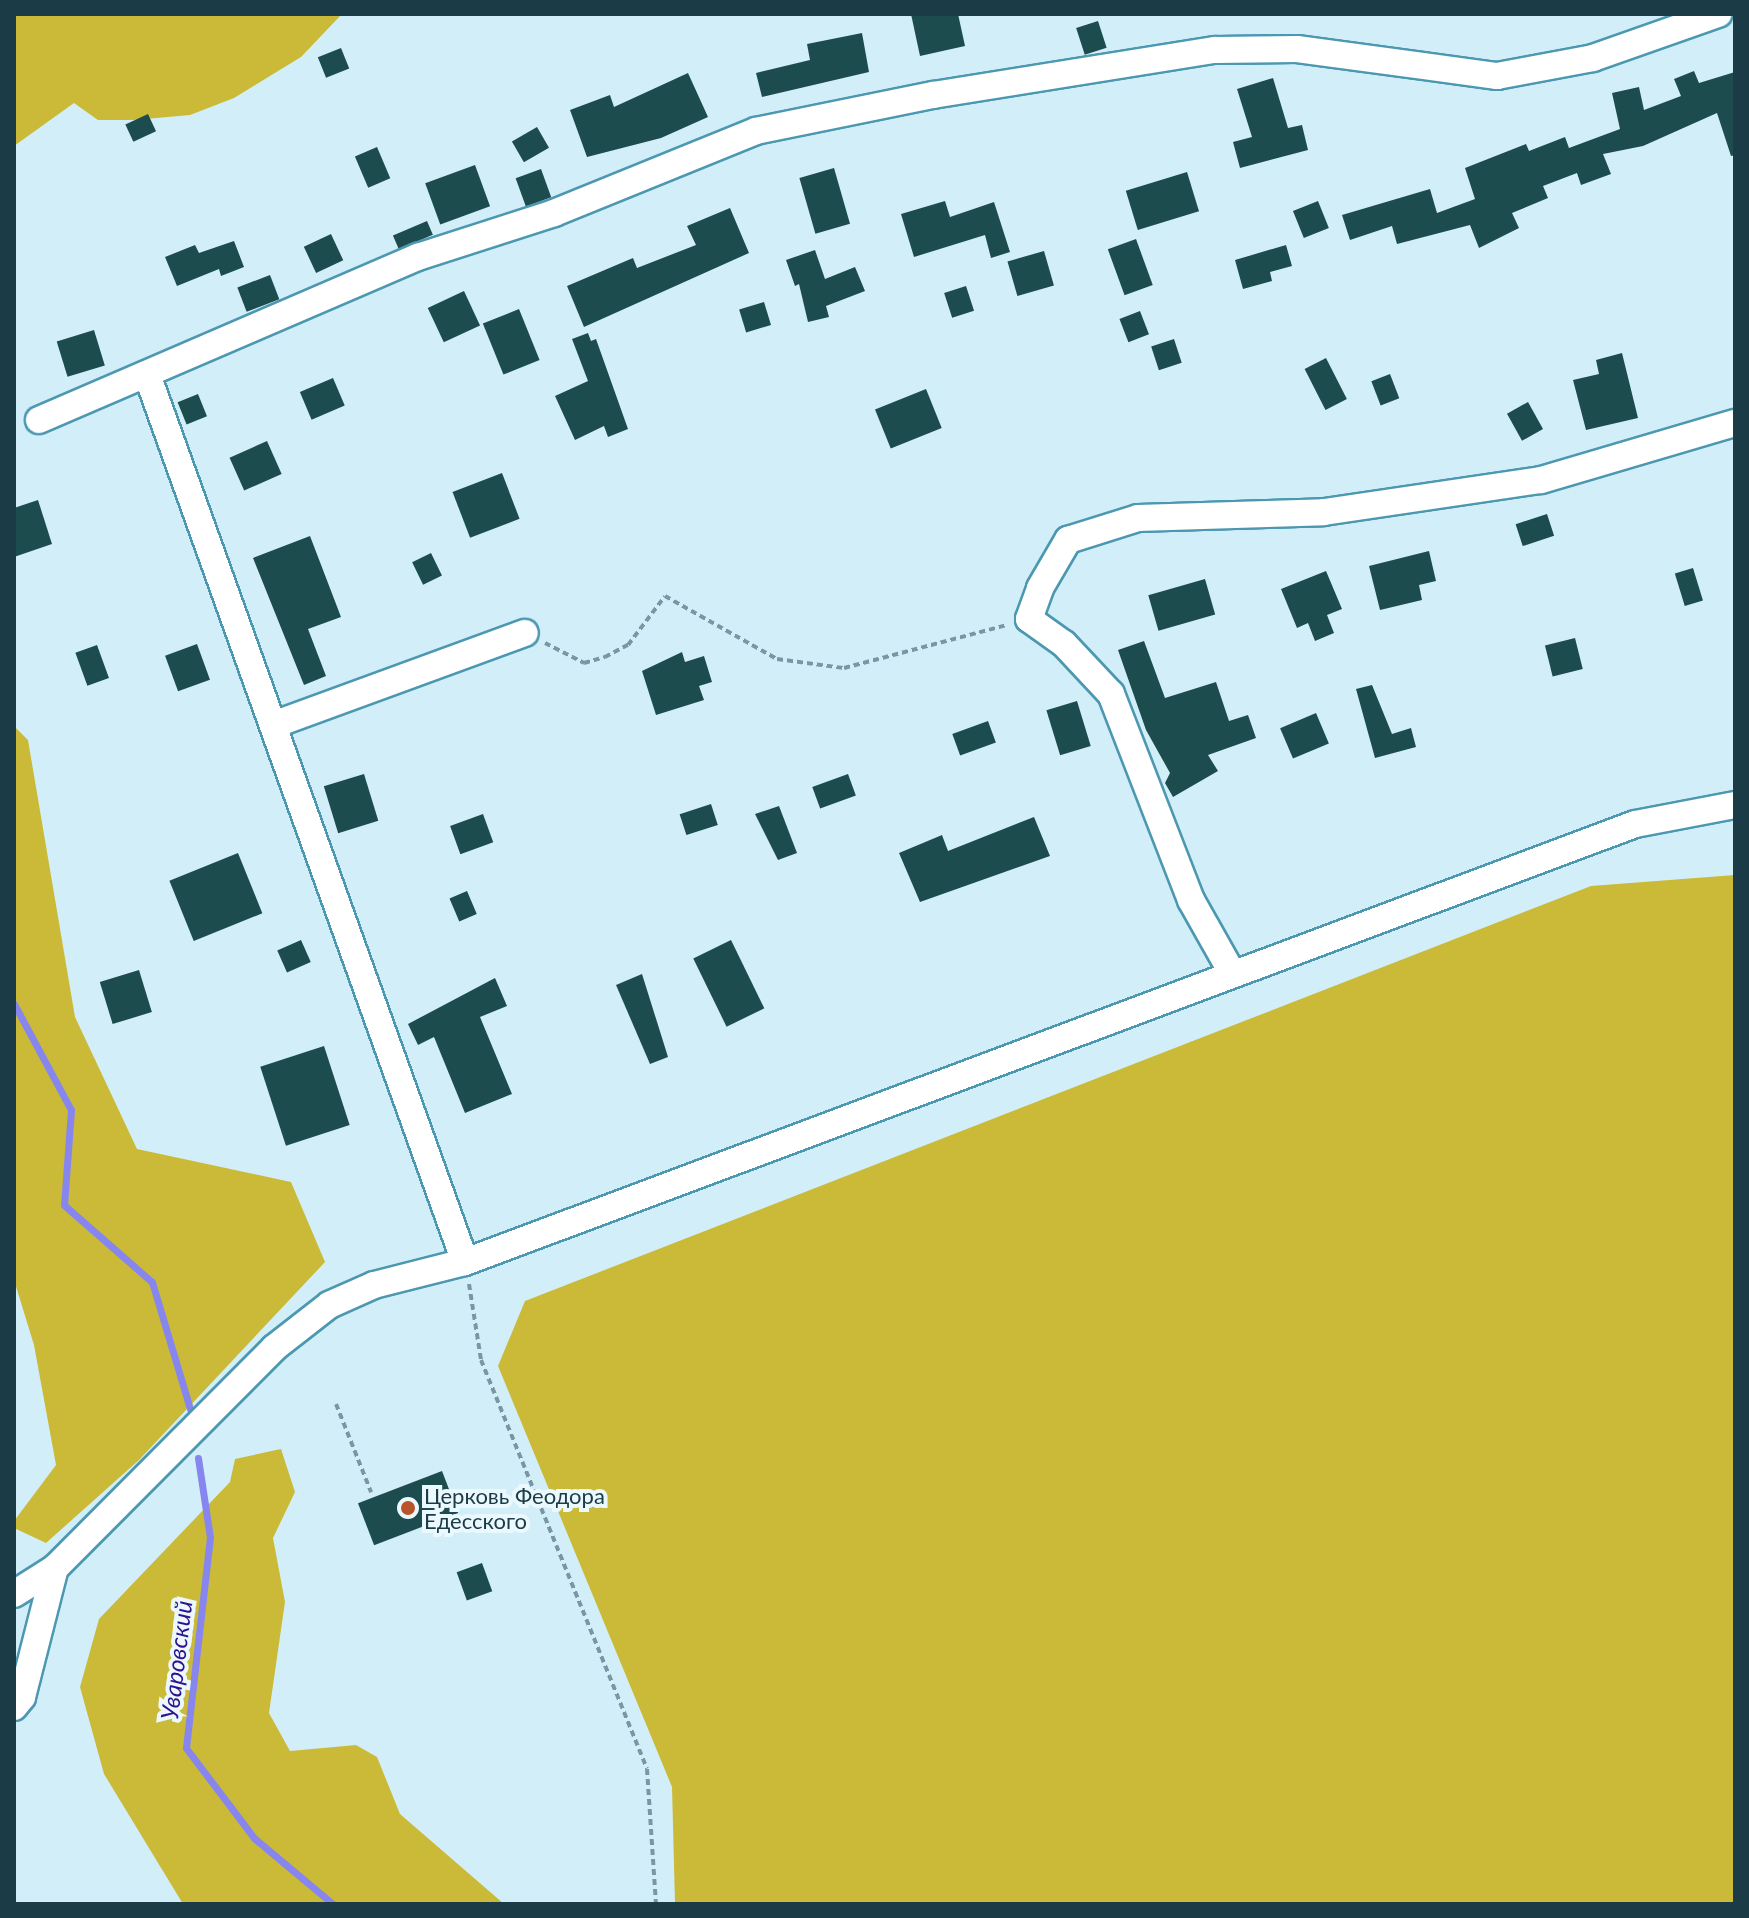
<!DOCTYPE html>
<html>
<head>
<meta charset="utf-8">
<style>
  body { margin:0 }
  #map { position:relative; width:1749px; height:1918px; overflow:hidden; background:#d2eff9; font-family:Lato,sans-serif }
  div>[style] { position:absolute }
  .green>* { inset:0; background:#caba37 }
  .stream>* { height:7px; margin:-3.5px; padding:0 3.5px; transform-origin:3.5px; border-radius:3.5px; background:#8786ee }
  .building>* { inset:0; background:#1d4c4f; transform-origin:0 0 }
  .path>* { height:4px; margin-top:-2px; transform-origin:0; background:repeating-linear-gradient(90deg,#7997a2 0 6px,transparent 0 10px) }
  .roads { filter:drop-shadow(2px 0 #4c98b1) drop-shadow(-2px 0 #4c98b1) drop-shadow(0 2px #4c98b1) drop-shadow(0 -2px #4c98b1) }
  .minor>* { height:26px; margin:-13px; padding:0 13px; transform-origin:13px; border-radius:13px; background:#fff }
  .dots>* { width:22px; height:22px; translate:-50% -50%; box-sizing:border-box; border:4px solid #ebf9ff; border-radius:50% }
  span { translate:-50% -50%; white-space:nowrap; text-align:center; line-height:1.15; -webkit-text-stroke:8px #ebf9ff; paint-order:stroke }
  .poi-label { font-size:22px; color:#1b3b46 }
  .left { translate:0 -50%; text-align:left }
  .water-label { font-size:24px; color:#31108e; font-style:italic }
  .frame { position:absolute; inset:0; border:16px solid #1b3b46; pointer-events:none }
</style>
</head>
<body>
<div id="map">
  <div class="green">
    <i style="clip-path:polygon(14px 14px,342px 14px,301px 57px,234px 98px,190px 115px,134px 120px,98px 120px,74px 103px,14px 146px)"></i>
    <i style="clip-path:polygon(14px 726px,28px 740px,75px 1017px,137px 1149px,291px 1182px,325px 1262px,139px 1460px,46px 1543px,14px 1528px,14px 1521px,56px 1465px,34px 1345px,14px 1280px)"></i>
    <i style="clip-path:polygon(1735px 875px,1735px 1904px,675px 1904px,672px 1787px,498px 1366px,525px 1301px,1591px 886px)"></i>
    <i style="clip-path:polygon(281px 1449px,295px 1492px,273px 1538px,285px 1602px,269px 1713px,290px 1751px,356px 1745px,377px 1757px,400px 1814px,504px 1904px,183px 1904px,104px 1774px,80px 1687px,99px 1619px,230px 1482px,235px 1459px)"></i>
  </div>
  <div class="stream">
    <i style="left:14px;top:1004px;width:120px;rotate:61.7deg"></i>
    <i style="left:71px;top:1110px;width:95px;rotate:94.2deg"></i>
    <i style="left:64px;top:1205px;width:117px;rotate:41.2deg"></i>
    <i style="left:152px;top:1282px;width:133px;rotate:73.3deg"></i>
    <i style="left:198px;top:1458px;width:80px;rotate:81.4deg"></i>
    <i style="left:210px;top:1537px;width:212px;rotate:96.5deg"></i>
    <i style="left:186px;top:1748px;width:113px;rotate:52.9deg"></i>
    <i style="left:254px;top:1838px;width:103px;rotate:39.9deg"></i>
  </div>
  <div class="building">
    <i style="clip-path:polygon(911px 14px,958px 14px,965px 46px,920px 56px)"></i>
    <i style="left:1098px;top:21px;width:28px;height:23px;rotate:72deg"></i>
    <i style="clip-path:polygon(862px 33px,869px 72px,762px 97px,756px 73px,810px 60px,807px 44px)"></i>
    <i style="left:341px;top:48px;width:22px;height:25px;rotate:68deg"></i>
    <i style="clip-path:polygon(1694px 71px,1699px 83px,1735px 72px,1735px 155px,1731px 156px,1717px 113px,1643px 146px,1603px 154px,1611px 174px,1581px 185px,1577px 173px,1543px 186px,1548px 198px,1512px 213px,1519px 228px,1479px 248px,1470px 225px,1397px 244px,1392px 226px,1350px 240px,1342px 215px,1430px 189px,1437px 213px,1475px 199px,1465px 168px,1526px 144px,1529px 151px,1565px 137px,1569px 148px,1620px 129px,1612px 93px,1639px 87px,1644px 110px,1681px 96px,1674px 79px)"></i>
    <i style="clip-path:polygon(688px 73px,708px 117px,661px 138px,587px 157px,570px 110px,610px 95px,614px 107px)"></i>
    <i style="clip-path:polygon(1273px 78px,1288px 128px,1302px 125px,1308px 150px,1240px 168px,1233px 142px,1252px 137px,1237px 89px)"></i>
    <i style="left:148px;top:114px;width:19px;height:25px;rotate:65deg"></i>
    <i style="left:537px;top:127px;width:24px;height:29px;rotate:60deg"></i>
    <i style="left:377px;top:147px;width:34px;height:24px;rotate:67deg"></i>
    <i style="left:475px;top:165px;width:44px;height:53px;rotate:70deg"></i>
    <i style="left:834px;top:168px;width:58px;height:36px;rotate:74deg"></i>
    <i style="left:541px;top:169px;width:30px;height:27px;rotate:70deg"></i>
    <i style="left:1187px;top:172px;width:41px;height:64px;rotate:73deg"></i>
    <i style="clip-path:polygon(945px 201px,950px 217px,994px 202px,1010px 252px,991px 258px,985px 235px,914px 257px,901px 214px)"></i>
    <i style="left:1318px;top:201px;width:29px;height:27px;rotate:68deg"></i>
    <i style="clip-path:polygon(730px 208px,749px 253px,584px 327px,567px 286px,633px 258px,637px 268px,696px 245px,687px 226px)"></i>
    <i style="left:427px;top:221px;width:15px;height:37px;rotate:67deg"></i>
    <i style="left:331px;top:234px;width:29px;height:30px;rotate:65deg"></i>
    <i style="left:1136px;top:239px;width:49px;height:30px;rotate:70deg"></i>
    <i style="clip-path:polygon(234px 241px,244px 267px,221px 276px,219px 269px,177px 286px,165px 257px,195px 245px,199px 253px)"></i>
    <i style="clip-path:polygon(1286px 245px,1292px 266px,1270px 272px,1272px 281px,1243px 289px,1235px 260px)"></i>
    <i style="clip-path:polygon(815px 250px,825px 279px,855px 267px,865px 291px,826px 306px,829px 317px,808px 322px,799px 284px,795px 286px,786px 260px)"></i>
    <i style="left:1044px;top:251px;width:36px;height:38px;rotate:74deg"></i>
    <i style="left:270px;top:275px;width:26px;height:35px;rotate:69deg"></i>
    <i style="left:966px;top:286px;width:26px;height:23px;rotate:72deg"></i>
    <i style="left:464px;top:291px;width:38px;height:40px;rotate:65deg"></i>
    <i style="left:764px;top:302px;width:24px;height:26px;rotate:73deg"></i>
    <i style="left:519px;top:309px;width:55px;height:39px;rotate:68deg"></i>
    <i style="left:1140px;top:311px;width:25px;height:22px;rotate:69deg"></i>
    <i style="left:94px;top:330px;width:37px;height:39px;rotate:73deg"></i>
    <i style="clip-path:polygon(588px 333px,591px 341px,596px 339px,628px 429px,608px 437px,604px 426px,575px 440px,555px 396px,588px 381px,572px 339px)"></i>
    <i style="left:1174px;top:339px;width:25px;height:24px;rotate:72deg"></i>
    <i style="clip-path:polygon(1622px 353px,1638px 418px,1586px 430px,1573px 380px,1599px 374px,1596px 360px)"></i>
    <i style="left:1326px;top:358px;width:46px;height:24px;rotate:63deg"></i>
    <i style="left:1390px;top:374px;width:26px;height:20px;rotate:69deg"></i>
    <i style="left:333px;top:378px;width:30px;height:36px;rotate:67deg"></i>
    <i style="left:926px;top:389px;width:42px;height:55px;rotate:68deg"></i>
    <i style="left:198px;top:394px;width:24px;height:22px;rotate:68deg"></i>
    <i style="left:1528px;top:402px;width:31px;height:24px;rotate:61deg"></i>
    <i style="left:267px;top:441px;width:36px;height:41px;rotate:66deg"></i>
    <i style="left:502px;top:473px;width:49px;height:53px;rotate:69deg"></i>
    <i style="clip-path:polygon(38px 500px,52px 544px,14px 557px,14px 508px)"></i>
    <i style="left:1547px;top:514px;width:23px;height:33px;rotate:72deg"></i>
    <i style="clip-path:polygon(310px 536px,341px 617px,308px 629px,326px 676px,304px 685px,253px 558px)"></i>
    <i style="clip-path:polygon(1429px 551px,1436px 581px,1419px 585px,1422px 600px,1380px 610px,1369px 566px)"></i>
    <i style="left:431px;top:553px;width:25px;height:21px;rotate:64deg"></i>
    <i style="left:1693px;top:568px;width:34px;height:19px;rotate:73deg"></i>
    <i style="clip-path:polygon(1326px 571px,1342px 609px,1327px 615px,1334px 633px,1315px 641px,1308px 623px,1297px 628px,1281px 589px)"></i>
    <i style="left:1205px;top:579px;width:37px;height:59px;rotate:74deg"></i>
    <i style="left:1575px;top:638px;width:32px;height:31px;rotate:76deg"></i>
    <i style="clip-path:polygon(1144px 641px,1165px 698px,1216px 682px,1229px 721px,1248px 715px,1256px 738px,1208px 755px,1218px 771px,1173px 797px,1165px 783px,1170px 773px,1146px 730px,1118px 650px)"></i>
    <i style="left:197px;top:644px;width:38px;height:34px;rotate:70deg"></i>
    <i style="left:97px;top:645px;width:35px;height:23px;rotate:70deg"></i>
    <i style="clip-path:polygon(682px 652px,685px 662px,704px 656px,712px 682px,699px 686px,704px 700px,656px 715px,642px 671px)"></i>
    <i style="clip-path:polygon(1372px 685px,1392px 734px,1411px 728px,1416px 747px,1375px 758px,1356px 689px)"></i>
    <i style="left:1077px;top:701px;width:47px;height:32px;rotate:73deg"></i>
    <i style="left:1316px;top:713px;width:33px;height:39px;rotate:67deg"></i>
    <i style="left:988px;top:721px;width:23px;height:38px;rotate:70deg"></i>
    <i style="left:364px;top:774px;width:49px;height:42px;rotate:73deg"></i>
    <i style="left:848px;top:774px;width:23px;height:38px;rotate:70deg"></i>
    <i style="left:711px;top:804px;width:22px;height:33px;rotate:72deg"></i>
    <i style="clip-path:polygon(779px 806px,797px 853px,778px 860px,755px 814px)"></i>
    <i style="left:483px;top:814px;width:30px;height:35px;rotate:70deg"></i>
    <i style="clip-path:polygon(1034px 817px,1050px 856px,920px 902px,899px 853px,942px 835px,948px 851px)"></i>
    <i style="left:238px;top:853px;width:65px;height:74px;rotate:68deg"></i>
    <i style="left:467px;top:891px;width:25px;height:19px;rotate:67deg"></i>
    <i style="left:301px;top:940px;width:24px;height:26px;rotate:66deg"></i>
    <i style="left:731px;top:940px;width:76px;height:42px;rotate:64deg"></i>
    <i style="left:139px;top:970px;width:44px;height:41px;rotate:73deg"></i>
    <i style="clip-path:polygon(642px 974px,668px 1057px,650px 1064px,616px 985px)"></i>
    <i style="clip-path:polygon(495px 978px,507px 1006px,480px 1017px,512px 1094px,465px 1113px,434px 1037px,418px 1045px,408px 1024px)"></i>
    <i style="left:324px;top:1046px;width:83px;height:67px;rotate:72deg"></i>
    <i style="left:442px;top:1471px;width:45px;height:90px;rotate:69deg"></i>
    <i style="left:482px;top:1563px;width:30px;height:27px;rotate:70deg"></i>
  </div>
  <div class="path">
    <i style="left:545px;top:643px;width:44px;rotate:27.1deg"></i>
    <i style="left:584px;top:663px;width:22px;rotate:-16deg"></i>
    <i style="left:605px;top:657px;width:26px;rotate:-28deg"></i>
    <i style="left:628px;top:645px;width:61px;rotate:-52.9deg"></i>
    <i style="left:665px;top:596px;width:129px;rotate:29.4deg"></i>
    <i style="left:777px;top:659px;width:68px;rotate:7.7deg"></i>
    <i style="left:844px;top:668px;width:169px;rotate:-14.8deg"></i>
    <i style="left:469px;top:1284px;width:77px;rotate:81deg"></i>
    <i style="left:481px;top:1360px;width:441px;rotate:67.9deg"></i>
    <i style="left:647px;top:1769px;width:135px;rotate:86.2deg"></i>
    <i style="left:336px;top:1404px;width:95px;rotate:68.3deg"></i>
  </div>
  <div class="roads">
    <div class="minor">
      <i style="left:148px;top:377px;width:940px;rotate:70.29deg"></i>
      <i style="left:39px;top:420px;width:413px;rotate:-23.3deg"></i>
      <i style="left:418px;top:257px;width:143px;rotate:-17.9deg"></i>
      <i style="left:554px;top:213px;width:218px;rotate:-22.1deg"></i>
      <i style="left:756px;top:131px;width:181px;rotate:-11.5deg"></i>
      <i style="left:933px;top:95px;width:286px;rotate:-9.1deg"></i>
      <i style="left:1215px;top:50px;width:82px;rotate:-0.7deg"></i>
      <i style="left:1297px;top:49px;width:202px;rotate:7.7deg"></i>
      <i style="left:1497px;top:76px;width:98px;rotate:-10.6deg"></i>
      <i style="left:1593px;top:58px;width:133px;rotate:-19.4deg"></i>
      <i style="left:273px;top:725px;width:268px;rotate:-20.1deg"></i>
      <i style="left:1231px;top:971px;width:81px;rotate:-119.4deg"></i>
      <i style="left:1191px;top:900px;width:221px;rotate:-111.2deg"></i>
      <i style="left:1111px;top:694px;width:69px;rotate:-133.2deg"></i>
      <i style="left:1064px;top:644px;width:43px;rotate:-144.5deg"></i>
      <i style="left:1029px;top:619px;width:33px;rotate:-70deg"></i>
      <i style="left:1040px;top:588px;width:56px;rotate:-59.7deg"></i>
      <i style="left:1068px;top:540px;width:73px;rotate:-17.4deg"></i>
      <i style="left:1138px;top:518px;width:186px;rotate:-1.8deg"></i>
      <i style="left:1324px;top:512px;width:219px;rotate:-8.4deg"></i>
      <i style="left:1541px;top:480px;width:202px;rotate:-16.4deg"></i>
      <i style="left:14px;top:1594px;width:49px;rotate:-32.4deg"></i>
      <i style="left:55px;top:1568px;width:310px;rotate:-45.1deg"></i>
      <i style="left:274px;top:1348px;width:70px;rotate:-38deg"></i>
      <i style="left:329px;top:1305px;width:49px;rotate:-24deg"></i>
      <i style="left:374px;top:1285px;width:94px;rotate:-14.2deg"></i>
      <i style="left:465px;top:1262px;width:1249px;rotate:-20.52deg"></i>
      <i style="left:1635px;top:824px;width:102px;rotate:-10.8deg"></i>
      <i style="left:14px;top:1707px;width:13px;rotate:-51deg"></i>
      <i style="left:22px;top:1697px;width:133px;rotate:-75.7deg"></i>
    </div>
  </div>
  <div class="dots">
    <i style="left:408px;top:1508px;background:#ba5428"></i>
  </div>
  <div class="poi-label">
    <span class="left" style="left:424px;top:1508px">Церковь Феодора<br>Едесского</span>
  </div>
  <div class="water-label">
    <span style="left:176px;top:1660px;rotate:-83deg">Уваровский</span>
  </div>
  <div class="frame"></div>
</div>
</body>
</html>
